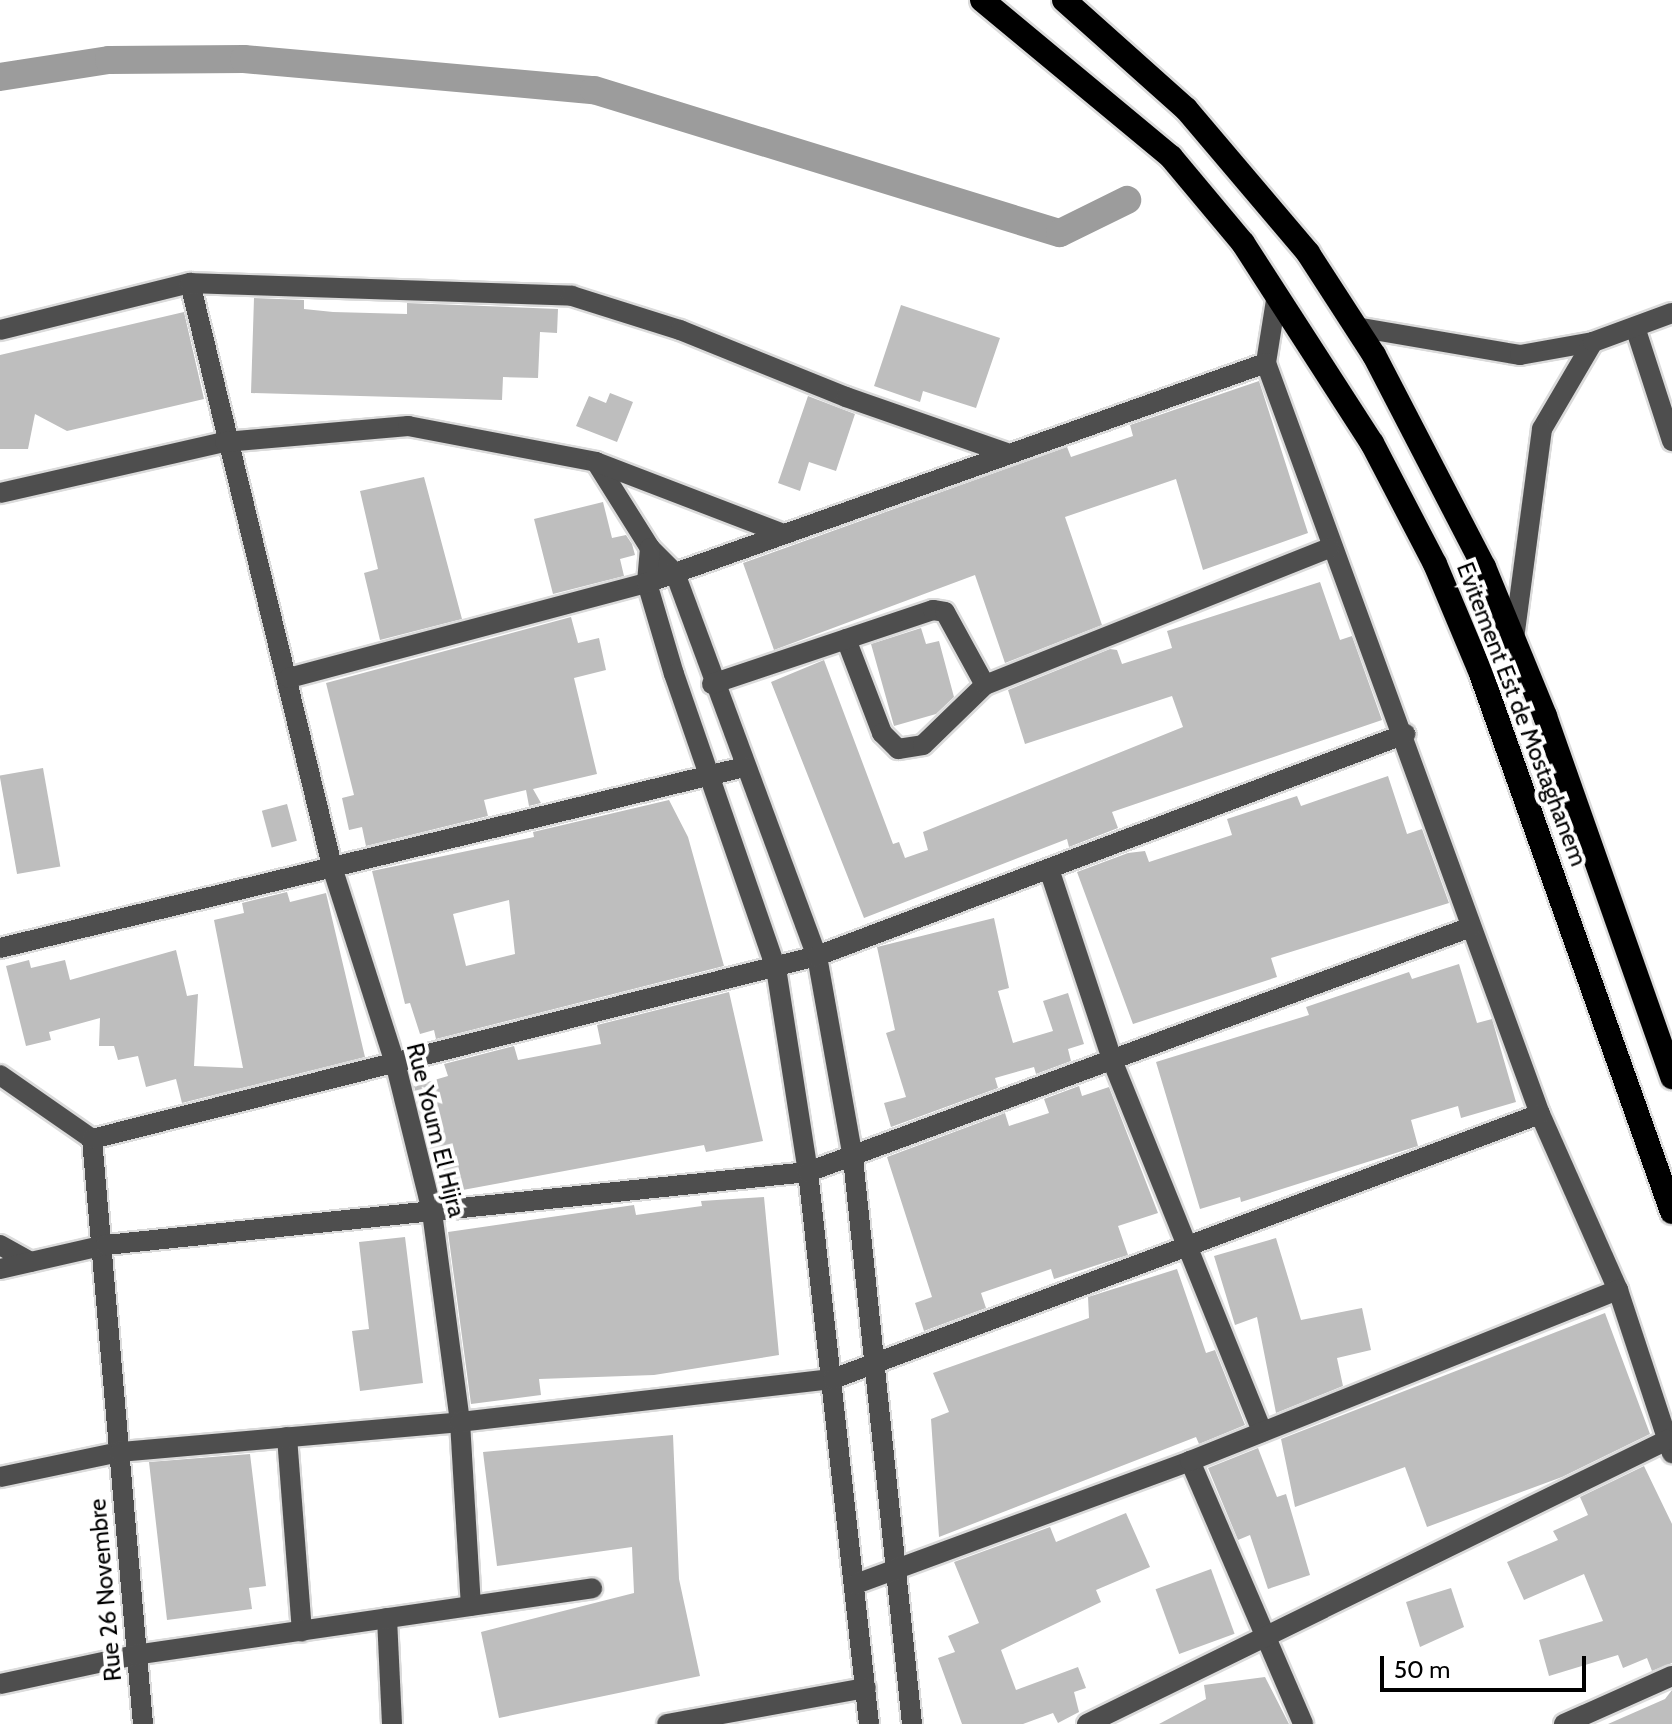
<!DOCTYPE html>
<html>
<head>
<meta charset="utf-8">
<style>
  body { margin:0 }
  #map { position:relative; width:1672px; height:1724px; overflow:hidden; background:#fff; font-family:Cabin,sans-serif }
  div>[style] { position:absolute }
  .canal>* { height:28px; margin:-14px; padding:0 14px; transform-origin:14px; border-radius:14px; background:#9c9c9c }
  .building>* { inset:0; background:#bebebe; transform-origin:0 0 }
  .roads { filter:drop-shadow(2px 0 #dbdbdb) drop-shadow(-2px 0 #dbdbdb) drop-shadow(0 2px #dbdbdb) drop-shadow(0 -2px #dbdbdb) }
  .minor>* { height:20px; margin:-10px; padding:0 10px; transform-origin:10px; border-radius:10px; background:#4e4e4e }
  .highway>* { height:24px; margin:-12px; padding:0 12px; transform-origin:12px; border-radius:12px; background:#000 }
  span { translate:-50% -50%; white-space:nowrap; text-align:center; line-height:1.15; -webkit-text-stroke:8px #fff; paint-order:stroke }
  .street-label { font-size:24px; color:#000 }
  .scale { position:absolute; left:1380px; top:1656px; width:206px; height:36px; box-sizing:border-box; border:4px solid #000; border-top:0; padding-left:10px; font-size:24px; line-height:28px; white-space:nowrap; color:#000; -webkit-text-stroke:6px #fff; paint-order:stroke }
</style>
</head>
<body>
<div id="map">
  <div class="canal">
    <i style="left:0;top:77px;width:110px;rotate:-8.9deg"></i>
    <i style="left:109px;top:60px;width:135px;rotate:-0.4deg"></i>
    <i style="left:244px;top:59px;width:351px;rotate:5.1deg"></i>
    <i style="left:594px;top:90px;width:487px;rotate:17.1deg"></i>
    <i style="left:1060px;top:233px;width:75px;rotate:-26.2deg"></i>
  </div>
  <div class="building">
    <i style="clip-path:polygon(254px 298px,304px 300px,304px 309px,333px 312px,407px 314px,407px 303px,558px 309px,557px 333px,540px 332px,538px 378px,503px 377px,502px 400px,251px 393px)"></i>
    <i style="clip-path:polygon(901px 305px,1000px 338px,976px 408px,923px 391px,920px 402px,874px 386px)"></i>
    <i style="clip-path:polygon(184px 312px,204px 399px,67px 431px,35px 414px,28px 449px,0 449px,0 355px)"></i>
    <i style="clip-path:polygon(1259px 381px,1308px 533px,1203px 570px,1176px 479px,1065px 517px,1102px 625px,1005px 663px,975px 575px,774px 650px,743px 563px,1067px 447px,1071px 457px,1133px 436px,1130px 425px)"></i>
    <i style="clip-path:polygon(610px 393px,633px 402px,617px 442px,576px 426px,589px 396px,606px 403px)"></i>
    <i style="clip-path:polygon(808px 396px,855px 414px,836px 471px,809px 462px,800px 491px,778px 483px)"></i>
    <i style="clip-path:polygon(424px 477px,462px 619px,380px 640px,364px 573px,378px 569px,360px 491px)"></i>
    <i style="clip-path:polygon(603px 502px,612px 538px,626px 535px,632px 544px,635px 555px,620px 559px,624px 576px,553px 594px,534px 519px)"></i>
    <i style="clip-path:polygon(1320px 582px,1340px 640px,1352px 636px,1382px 720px,1112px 812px,1118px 828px,1069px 847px,1067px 839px,864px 918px,771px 682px,824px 660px,893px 844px,899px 842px,905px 858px,928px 850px,923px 832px,1183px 727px,1172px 696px,1025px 744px,1008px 690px,1110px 649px,1117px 650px,1122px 664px,1172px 648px,1167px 631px)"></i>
    <i style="clip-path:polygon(571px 617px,578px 643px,599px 638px,606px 670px,574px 678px,597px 774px,533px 789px,541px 803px,529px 806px,526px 790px,484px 800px,488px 816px,366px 846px,362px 827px,349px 830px,342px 798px,354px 795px,326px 683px)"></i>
    <i style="clip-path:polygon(921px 628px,926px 644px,939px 641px,954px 697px,936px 714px,894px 726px,871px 644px)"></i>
    <i style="left:43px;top:768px;width:100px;height:44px;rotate:80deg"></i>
    <i style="clip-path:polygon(1388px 776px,1407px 834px,1422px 829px,1449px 903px,1271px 958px,1277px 977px,1133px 1024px,1077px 872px,1128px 853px,1145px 851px,1149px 862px,1232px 835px,1227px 819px,1297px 796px,1301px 806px)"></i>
    <i style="clip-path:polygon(evenodd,669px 800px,688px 837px,724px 966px,436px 1039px,434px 1030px,420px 1034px,410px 1003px,405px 1004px,372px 871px,534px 837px,533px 832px,669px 800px,509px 900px,515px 954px,466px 966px,453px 914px,509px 900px)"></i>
    <i style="left:287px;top:804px;width:38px;height:26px;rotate:75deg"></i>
    <i style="clip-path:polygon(287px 892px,290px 902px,326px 893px,365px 1057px,182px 1103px,176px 1079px,146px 1087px,138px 1056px,118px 1060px,114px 1046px,99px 1046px,100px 1018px,49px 1032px,51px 1040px,26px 1046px,6px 966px,29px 960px,31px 968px,65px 960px,70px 980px,176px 950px,187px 996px,198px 994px,194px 1066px,243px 1068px,214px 920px,244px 913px,242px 903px)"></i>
    <i style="clip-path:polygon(994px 918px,1009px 988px,998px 991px,1013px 1043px,1053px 1031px,1043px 1001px,1068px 993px,1084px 1044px,1068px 1049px,1071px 1061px,1036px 1074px,1034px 1067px,995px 1078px,998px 1088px,891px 1127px,884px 1103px,906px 1097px,886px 1033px,895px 1030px,877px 947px)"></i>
    <i style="clip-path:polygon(1459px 964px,1477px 1023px,1492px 1019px,1516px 1102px,1461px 1118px,1458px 1106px,1411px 1120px,1418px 1146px,1241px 1202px,1240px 1197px,1200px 1209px,1156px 1062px,1309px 1015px,1306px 1007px,1409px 972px,1412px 979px)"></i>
    <i style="clip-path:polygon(729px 992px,763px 1141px,706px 1152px,704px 1145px,441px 1194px,414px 1086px,448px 1076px,444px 1064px,514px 1046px,518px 1060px,601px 1044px,597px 1025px)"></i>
    <i style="clip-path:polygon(1079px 1086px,1082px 1096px,1109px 1087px,1158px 1213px,1118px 1226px,1128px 1255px,1054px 1279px,1051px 1269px,981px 1293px,986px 1308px,924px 1331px,915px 1303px,932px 1297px,887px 1157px,1005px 1113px,1009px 1126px,1049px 1113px,1044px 1099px)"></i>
    <i style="clip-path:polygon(764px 1197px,779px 1355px,654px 1375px,539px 1379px,541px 1395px,471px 1404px,448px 1232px,634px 1205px,636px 1215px,702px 1206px,701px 1201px)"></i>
    <i style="clip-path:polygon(405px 1237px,423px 1383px,360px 1391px,352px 1331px,369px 1329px,359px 1242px)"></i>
    <i style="clip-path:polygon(1276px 1238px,1301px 1320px,1362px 1308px,1371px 1350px,1337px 1358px,1343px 1386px,1276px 1413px,1257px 1317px,1235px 1325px,1214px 1256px)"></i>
    <i style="clip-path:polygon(1177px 1269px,1206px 1353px,1215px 1350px,1245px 1425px,1199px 1444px,1196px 1437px,939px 1537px,931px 1419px,949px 1412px,933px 1373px,1089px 1318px,1088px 1297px)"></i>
    <i style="clip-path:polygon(1605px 1313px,1650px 1434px,1562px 1477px,1427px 1527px,1405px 1467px,1295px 1507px,1281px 1439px)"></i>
    <i style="clip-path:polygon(673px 1435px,679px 1579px,700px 1676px,499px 1718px,481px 1632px,634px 1593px,632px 1547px,497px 1566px,483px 1452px)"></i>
    <i style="clip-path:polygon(1258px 1448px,1277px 1497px,1286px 1494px,1310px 1575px,1268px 1589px,1250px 1535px,1238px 1540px,1208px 1468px)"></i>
    <i style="clip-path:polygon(250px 1454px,266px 1586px,249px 1588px,252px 1609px,167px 1620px,149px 1462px)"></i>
    <i style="clip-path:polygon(1644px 1466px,1672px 1524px,1672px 1663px,1652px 1671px,1647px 1658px,1623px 1668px,1618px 1655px,1549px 1676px,1539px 1640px,1603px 1621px,1584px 1574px,1524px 1600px,1507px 1562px,1558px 1540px,1553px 1531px,1588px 1515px,1580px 1497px)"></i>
    <i style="clip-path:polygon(1126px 1513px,1150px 1567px,1096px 1590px,1101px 1602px,1001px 1650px,1016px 1690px,1078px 1667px,1086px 1688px,1074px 1692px,1079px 1712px,1058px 1723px,1053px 1713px,1023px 1724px,962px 1724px,938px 1658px,955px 1652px,948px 1636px,979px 1623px,954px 1562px,1050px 1527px,1056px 1542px)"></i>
    <i style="left:1211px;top:1569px;width:69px;height:59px;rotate:70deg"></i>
    <i style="clip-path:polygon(1451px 1588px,1464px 1627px,1420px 1647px,1406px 1602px)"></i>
    <i style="clip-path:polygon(1265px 1677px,1289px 1724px,1159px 1724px,1206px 1699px,1204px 1685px)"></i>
    <i style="clip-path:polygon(1672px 1690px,1672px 1724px,1608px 1724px,1665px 1699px)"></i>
  </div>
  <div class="roads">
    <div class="minor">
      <i style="left:190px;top:283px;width:604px;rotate:76.31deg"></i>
      <i style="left:333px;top:870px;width:206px;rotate:72.2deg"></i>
      <i style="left:396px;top:1066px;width:150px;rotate:76.1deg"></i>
      <i style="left:432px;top:1212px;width:212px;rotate:82.4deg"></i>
      <i style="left:460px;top:1422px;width:184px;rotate:86.6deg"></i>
      <i style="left:1277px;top:294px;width:70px;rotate:99.1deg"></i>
      <i style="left:1266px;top:363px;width:799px;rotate:69.96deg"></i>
      <i style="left:1540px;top:1114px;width:193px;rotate:66.1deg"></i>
      <i style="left:1618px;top:1290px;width:172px;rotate:71.7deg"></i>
      <i style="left:1356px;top:327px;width:166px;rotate:9.7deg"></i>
      <i style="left:1520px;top:355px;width:74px;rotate:-10.1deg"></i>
      <i style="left:1593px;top:342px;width:101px;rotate:120.4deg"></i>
      <i style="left:1542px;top:429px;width:212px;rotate:97.6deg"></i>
      <i style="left:1635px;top:327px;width:120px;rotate:72deg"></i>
      <i style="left:0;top:330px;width:196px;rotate:-13.9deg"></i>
      <i style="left:190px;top:283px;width:382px;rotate:1.9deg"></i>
      <i style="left:572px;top:296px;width:113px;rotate:17.5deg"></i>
      <i style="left:680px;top:330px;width:179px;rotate:22deg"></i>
      <i style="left:846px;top:397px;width:170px;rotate:19.2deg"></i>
      <i style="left:1593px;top:342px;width:84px;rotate:-20.2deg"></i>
      <i style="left:596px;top:462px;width:102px;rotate:57.9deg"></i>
      <i style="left:650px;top:548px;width:35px;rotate:45deg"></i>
      <i style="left:675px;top:573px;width:408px;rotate:69.7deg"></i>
      <i style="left:817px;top:956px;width:205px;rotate:79.9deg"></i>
      <i style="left:853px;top:1158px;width:569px;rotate:84.05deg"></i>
      <i style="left:0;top:493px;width:231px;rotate:-12.8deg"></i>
      <i style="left:225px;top:442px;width:184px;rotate:-5deg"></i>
      <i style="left:408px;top:426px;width:191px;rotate:10.8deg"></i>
      <i style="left:596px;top:462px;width:201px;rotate:21deg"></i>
      <i style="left:650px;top:548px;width:35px;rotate:95deg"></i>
      <i style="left:647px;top:583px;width:95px;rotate:73.5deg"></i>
      <i style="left:674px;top:674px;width:311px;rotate:70.9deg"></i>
      <i style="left:776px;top:968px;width:206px;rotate:81.1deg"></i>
      <i style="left:808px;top:1172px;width:555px;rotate:83.69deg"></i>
      <i style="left:846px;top:639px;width:101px;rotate:69deg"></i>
      <i style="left:882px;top:733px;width:23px;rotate:45deg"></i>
      <i style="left:898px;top:749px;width:25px;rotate:-9deg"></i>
      <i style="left:923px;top:745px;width:86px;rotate:-44.1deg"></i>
      <i style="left:289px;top:678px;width:370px;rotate:-14.9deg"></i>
      <i style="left:647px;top:583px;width:657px;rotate:-19.57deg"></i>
      <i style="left:712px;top:684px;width:233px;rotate:-18.5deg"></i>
      <i style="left:933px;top:610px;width:12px;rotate:9deg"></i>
      <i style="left:945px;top:612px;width:83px;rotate:61.3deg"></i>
      <i style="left:985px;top:685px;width:370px;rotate:-21.7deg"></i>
      <i style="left:1050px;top:872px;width:198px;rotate:71.7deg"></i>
      <i style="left:1112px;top:1060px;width:401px;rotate:68deg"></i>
      <i style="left:0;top:948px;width:766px;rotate:-13.67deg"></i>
      <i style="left:0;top:1075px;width:112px;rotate:34.8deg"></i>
      <i style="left:92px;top:1139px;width:587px;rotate:85.02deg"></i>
      <i style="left:92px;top:1139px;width:748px;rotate:-14.17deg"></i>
      <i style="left:817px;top:956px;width:629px;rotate:-20.68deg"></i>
      <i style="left:0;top:1245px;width:35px;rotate:29deg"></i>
      <i style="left:0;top:1269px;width:109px;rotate:-12.8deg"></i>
      <i style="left:106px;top:1245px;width:706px;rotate:-5.94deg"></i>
      <i style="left:808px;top:1172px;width:707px;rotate:-20.28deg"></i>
      <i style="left:287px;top:1437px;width:195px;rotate:85.6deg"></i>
      <i style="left:1190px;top:1461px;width:286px;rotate:66.7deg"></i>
      <i style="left:0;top:1477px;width:123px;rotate:-11.8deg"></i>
      <i style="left:120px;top:1452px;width:341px;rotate:-5deg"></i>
      <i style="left:460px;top:1422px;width:375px;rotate:-6.6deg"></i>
      <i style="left:833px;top:1379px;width:755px;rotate:-20.55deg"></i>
      <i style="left:856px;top:1584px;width:356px;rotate:-20.2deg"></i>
      <i style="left:1190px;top:1461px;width:461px;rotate:-21.8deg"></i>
      <i style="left:387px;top:1618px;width:106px;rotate:87.3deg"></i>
      <i style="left:0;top:1684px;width:138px;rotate:-12.1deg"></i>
      <i style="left:135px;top:1655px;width:462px;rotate:-8.3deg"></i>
      <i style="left:667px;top:1724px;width:202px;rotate:-10.3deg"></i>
      <i style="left:1087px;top:1724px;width:646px;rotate:-26.09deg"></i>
      <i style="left:1564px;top:1724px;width:118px;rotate:-24deg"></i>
    </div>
    <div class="highway">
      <i style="left:982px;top:0;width:246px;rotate:39.7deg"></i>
      <i style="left:1171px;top:157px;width:112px;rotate:50.1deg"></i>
      <i style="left:1243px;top:243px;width:238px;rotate:57.2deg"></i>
      <i style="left:1372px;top:443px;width:136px;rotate:62.5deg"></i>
      <i style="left:1435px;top:564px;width:116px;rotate:67.2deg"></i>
      <i style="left:1480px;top:671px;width:574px;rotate:70.46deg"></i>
      <i style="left:1064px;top:0;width:164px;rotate:41.8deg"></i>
      <i style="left:1186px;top:109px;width:189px;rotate:49.7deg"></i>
      <i style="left:1308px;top:253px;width:121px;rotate:57.1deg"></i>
      <i style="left:1374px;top:355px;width:239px;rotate:62.6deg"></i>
      <i style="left:1484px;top:567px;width:161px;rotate:67.7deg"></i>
      <i style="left:1545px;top:716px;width:383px;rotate:70.6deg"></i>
    </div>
  </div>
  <div class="street-label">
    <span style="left:1522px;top:714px;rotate:69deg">Evitement Est de Mostaghanem</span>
    <span style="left:436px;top:1130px;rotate:76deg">Rue Youm El Hijra</span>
    <span style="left:105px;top:1590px;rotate:-95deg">Rue 26 Novembre</span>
  </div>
  <div class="scale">50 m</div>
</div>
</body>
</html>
